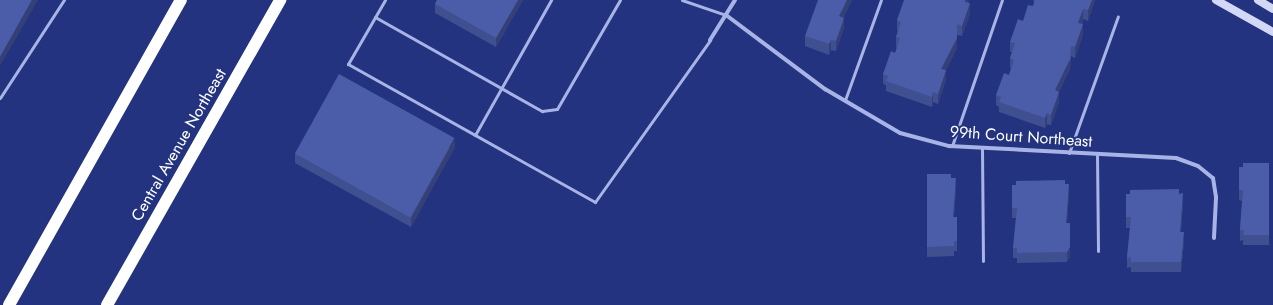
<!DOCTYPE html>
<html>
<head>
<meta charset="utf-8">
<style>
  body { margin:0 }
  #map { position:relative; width:1273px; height:305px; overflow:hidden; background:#23337f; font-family:Jost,sans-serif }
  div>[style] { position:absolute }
  .lane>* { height:3px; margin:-1.5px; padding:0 1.5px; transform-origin:1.5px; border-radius:1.5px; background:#a9b4e6 }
  .street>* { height:4px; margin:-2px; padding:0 2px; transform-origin:2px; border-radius:2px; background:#a9b4e6 }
  .secondary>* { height:8px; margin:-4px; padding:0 4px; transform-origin:4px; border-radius:4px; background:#d2d8f6 }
  .highway>* { height:12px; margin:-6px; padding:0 6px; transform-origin:6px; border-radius:6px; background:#fff }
  .wall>* { inset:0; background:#404f90 }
  .shaded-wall>* { inset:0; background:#344076 }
  .building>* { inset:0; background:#4b5ca8; transform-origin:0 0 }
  span { translate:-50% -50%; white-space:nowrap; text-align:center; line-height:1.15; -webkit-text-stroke:4px #23337f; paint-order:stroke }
  .street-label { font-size:16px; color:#fff }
</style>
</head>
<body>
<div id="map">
  <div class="lane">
    <i style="left:385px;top:0;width:74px;rotate:120deg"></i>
    <i style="left:348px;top:64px;width:283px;rotate:29.2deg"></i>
    <i style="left:595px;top:202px;width:199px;rotate:-54.6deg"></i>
    <i style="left:682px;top:0;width:46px;rotate:18.8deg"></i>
    <i style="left:375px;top:17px;width:192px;rotate:29.4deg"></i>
    <i style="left:542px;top:111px;width:15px;rotate:-8deg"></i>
    <i style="left:557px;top:109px;width:126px;rotate:-60deg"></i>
    <i style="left:0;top:98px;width:117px;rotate:-56.9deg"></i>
    <i style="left:845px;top:100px;width:106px;rotate:-70.2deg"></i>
    <i style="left:475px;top:135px;width:155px;rotate:-60.6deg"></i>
    <i style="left:952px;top:146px;width:154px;rotate:-71.1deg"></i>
    <i style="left:982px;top:148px;width:113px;rotate:89.5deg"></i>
    <i style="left:1069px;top:153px;width:145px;rotate:-70.3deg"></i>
    <i style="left:1097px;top:154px;width:97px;rotate:89.4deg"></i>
  </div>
  <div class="street">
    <i style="left:726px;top:15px;width:124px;rotate:36.8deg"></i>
    <i style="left:825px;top:89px;width:87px;rotate:30.4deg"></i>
    <i style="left:900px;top:133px;width:51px;rotate:14.9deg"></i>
    <i style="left:949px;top:146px;width:227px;rotate:3deg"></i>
    <i style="left:1176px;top:158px;width:23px;rotate:20deg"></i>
    <i style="left:1198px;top:166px;width:19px;rotate:39deg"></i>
    <i style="left:1213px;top:178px;width:20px;rotate:81deg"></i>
    <i style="left:1216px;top:198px;width:40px;rotate:92.9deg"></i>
    <i style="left:710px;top:40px;width:47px;rotate:-58deg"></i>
  </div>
  <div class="secondary">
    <i style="left:1216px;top:0;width:65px;rotate:29.3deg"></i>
    <i style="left:1258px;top:0;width:17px;rotate:31deg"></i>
  </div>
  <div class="highway">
    <i style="left:9px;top:305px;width:350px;rotate:-60.6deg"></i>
    <i style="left:107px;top:305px;width:351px;rotate:-60.4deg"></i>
  </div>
  <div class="wall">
    <i style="clip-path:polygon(437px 0,523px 0,496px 47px,435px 13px,435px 4px)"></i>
    <i style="clip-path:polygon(852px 0,843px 18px,844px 28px,836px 51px,831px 50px,829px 55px,805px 46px,805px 36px)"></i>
    <i style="clip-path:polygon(1033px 0,1095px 0,1088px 21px,1083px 19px,1082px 24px,1083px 35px,1075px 58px,1071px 56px,1070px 69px,1059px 92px,1059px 102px,1051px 125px,1047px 124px,1045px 128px,999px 112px,999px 107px,996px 105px,996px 95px,1009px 75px,1011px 69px,1010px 68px,1010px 58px,1012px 52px,1010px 52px,1010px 42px,1023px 21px,1033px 6px,1034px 2px,1033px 1px)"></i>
    <i style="clip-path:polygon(968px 3px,970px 14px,962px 36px,957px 35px,957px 48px,946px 70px,946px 80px,938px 104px,933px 102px,932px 107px,886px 91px,886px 85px,883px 84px,883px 74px,895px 53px,897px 48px,896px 47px,896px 37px,898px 31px,897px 31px,897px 20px)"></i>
    <i style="clip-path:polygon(455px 147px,411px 227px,295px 163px,295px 154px)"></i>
    <i style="clip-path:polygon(1269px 163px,1269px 245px,1243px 245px,1243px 240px,1240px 241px,1240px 230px,1242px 201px,1239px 200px,1239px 167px,1243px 167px)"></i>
    <i style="clip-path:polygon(927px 174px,951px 178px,956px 188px,954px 217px,957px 217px,957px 251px,954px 251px,954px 256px,927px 257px)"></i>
    <i style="clip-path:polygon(1065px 184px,1069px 194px,1067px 223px,1070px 257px,1067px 262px,1017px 263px,1017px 258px,1013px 258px,1013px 248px,1016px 218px,1012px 218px,1012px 185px)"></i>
    <i style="clip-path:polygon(1126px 194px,1179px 194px,1183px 204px,1181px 232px,1184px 243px,1181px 272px,1131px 272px,1131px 267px,1127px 268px,1127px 258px,1130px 228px,1126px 228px)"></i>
  </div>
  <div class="shaded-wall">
    <i style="clip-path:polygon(32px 0,38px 0,0 66px,0 57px)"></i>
    <i style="clip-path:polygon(518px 0,523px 0,496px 47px,496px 38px)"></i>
    <i style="clip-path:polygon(847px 0,852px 0,839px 26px,839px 16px)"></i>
    <i style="clip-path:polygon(965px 0,969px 0,965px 12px)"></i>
    <i style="clip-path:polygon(1092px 0,1095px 0,1088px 21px,1088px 10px)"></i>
    <i style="clip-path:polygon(970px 3px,970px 14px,962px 36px,962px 26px)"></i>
    <i style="clip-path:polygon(1083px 9px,1083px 19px,1078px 33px,1078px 23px)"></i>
    <i style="clip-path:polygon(844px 18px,844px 28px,836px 51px,836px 41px)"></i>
    <i style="clip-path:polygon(1083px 24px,1083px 35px,1075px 58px,1075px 47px)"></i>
    <i style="clip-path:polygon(957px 38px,957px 48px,941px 79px,941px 69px)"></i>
    <i style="clip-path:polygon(831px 40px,831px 50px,829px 55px,829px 44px)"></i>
    <i style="clip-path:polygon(1070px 59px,1070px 69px,1055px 100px,1055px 90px)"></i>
    <i style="clip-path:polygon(946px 70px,946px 80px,938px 104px,938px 94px)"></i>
    <i style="clip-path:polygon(933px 92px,933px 102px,932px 107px,932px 97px)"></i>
    <i style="clip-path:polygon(1059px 92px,1059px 102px,1051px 125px,1051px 115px)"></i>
    <i style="clip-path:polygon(1047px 113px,1047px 124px,1045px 128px,1045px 118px)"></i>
    <i style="clip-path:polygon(455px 138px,455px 147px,411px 227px,411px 218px)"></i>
    <i style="clip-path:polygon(956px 178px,956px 188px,953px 227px,953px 217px)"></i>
    <i style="clip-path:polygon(1069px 184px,1069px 194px,1066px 233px,1066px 223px)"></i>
    <i style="clip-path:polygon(1183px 193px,1183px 204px,1180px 243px,1180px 232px)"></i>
    <i style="clip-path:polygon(1184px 232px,1184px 243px,1181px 272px,1181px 262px)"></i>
    <i style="clip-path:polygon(1070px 247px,1070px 257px,1067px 262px,1067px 252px)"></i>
  </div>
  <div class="building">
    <i style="clip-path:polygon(0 0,32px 0,0 57px)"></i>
    <i style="clip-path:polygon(437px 0,518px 0,496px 38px,435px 4px)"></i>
    <i style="clip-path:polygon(818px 0,847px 0,839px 16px,844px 18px,836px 41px,831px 40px,829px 44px,805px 36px)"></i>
    <i style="clip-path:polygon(904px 0,965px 0,965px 2px,970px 3px,962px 26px,957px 24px,957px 38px,941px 69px,946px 70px,938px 94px,933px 92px,932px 97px,886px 81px,888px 76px,883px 74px,891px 51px,895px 53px,900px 38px,896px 37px,901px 22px,897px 20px)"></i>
    <i style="clip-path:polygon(1035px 0,1092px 0,1088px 10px,1083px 9px,1078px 23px,1083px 24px,1075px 47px,1071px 46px,1070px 59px,1055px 90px,1059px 92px,1051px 115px,1047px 113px,1045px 118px,999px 102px,1001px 97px,996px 95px,1004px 73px,1009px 75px,1014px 60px,1010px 58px,1015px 43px,1010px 42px,1018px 19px,1023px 21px,1028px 5px,1033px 6px)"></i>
    <i style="left:339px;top:74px;width:132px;height:91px;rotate:29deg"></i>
    <i style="clip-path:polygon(1243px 163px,1269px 163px,1269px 235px,1243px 235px,1244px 230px,1240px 230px,1243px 190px,1239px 190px,1239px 167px,1243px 167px)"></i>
    <i style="clip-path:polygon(927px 174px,951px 174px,951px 178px,956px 178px,953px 217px,957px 217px,957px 241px,954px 241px,954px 246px,927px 247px)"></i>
    <i style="clip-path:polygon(1065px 180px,1065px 184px,1069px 184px,1066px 223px,1070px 223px,1070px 247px,1067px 252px,1017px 253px,1017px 248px,1013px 248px,1017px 208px,1012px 208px,1012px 185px,1016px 185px,1016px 181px)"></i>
    <i style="clip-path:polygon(1179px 189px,1179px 194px,1183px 193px,1180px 232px,1184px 232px,1181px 262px,1131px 262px,1131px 257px,1127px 258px,1131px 217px,1126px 217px,1126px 194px,1130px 194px,1130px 190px)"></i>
  </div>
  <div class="street-label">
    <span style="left:1021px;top:137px;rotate:4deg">99th Court Northeast</span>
    <span style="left:179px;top:145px;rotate:-60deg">Central Avenue Northeast</span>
  </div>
</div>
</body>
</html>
